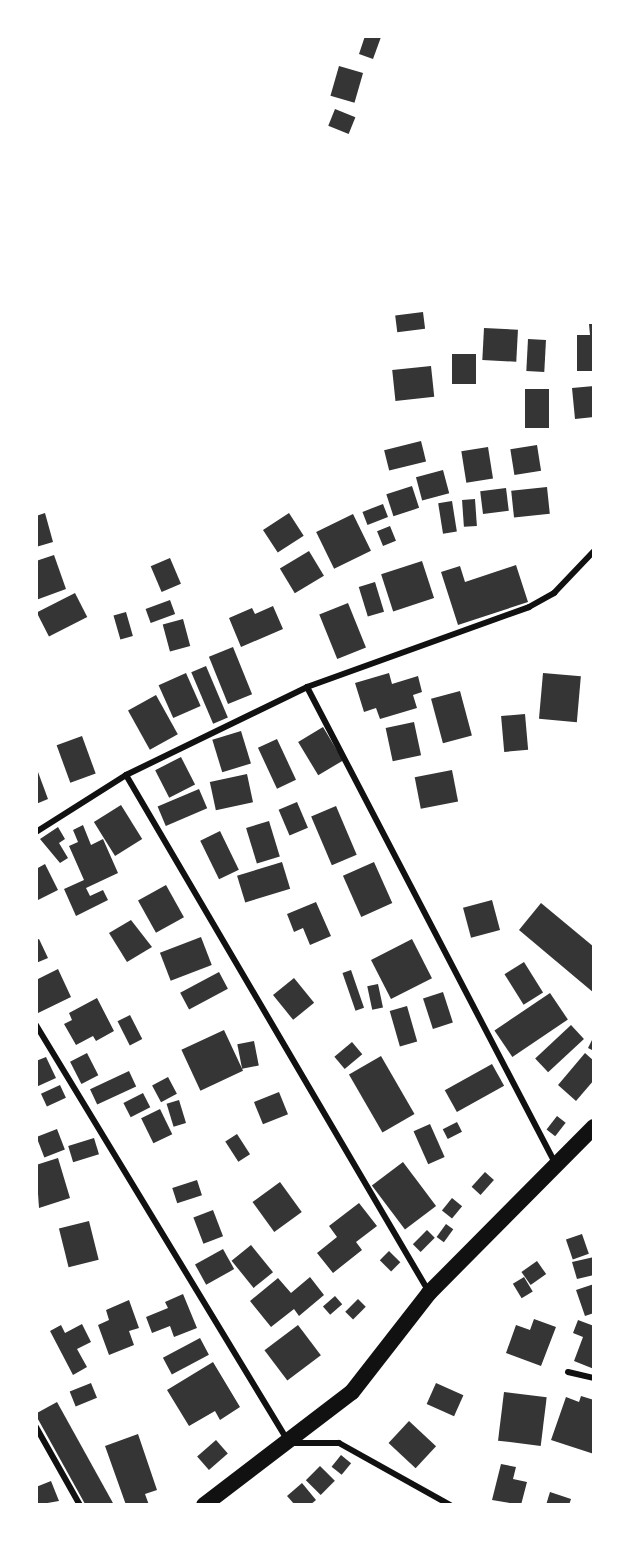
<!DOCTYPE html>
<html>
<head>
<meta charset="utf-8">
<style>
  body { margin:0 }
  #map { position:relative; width:630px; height:1541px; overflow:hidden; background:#fff; font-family:"IBM Plex Sans",sans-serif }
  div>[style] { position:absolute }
  .building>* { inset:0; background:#353535; transform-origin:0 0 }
  .minor>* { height:6px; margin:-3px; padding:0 3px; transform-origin:3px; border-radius:3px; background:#111 }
  .trunk>* { height:16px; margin:-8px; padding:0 8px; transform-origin:8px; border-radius:8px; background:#111 }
  span { translate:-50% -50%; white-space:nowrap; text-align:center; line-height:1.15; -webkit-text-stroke:4.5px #fff; paint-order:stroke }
  .frame { position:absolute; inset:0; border:38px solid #fff; pointer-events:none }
</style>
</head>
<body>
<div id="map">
  <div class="building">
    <i style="clip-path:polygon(365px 36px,381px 37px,373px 59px,359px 54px)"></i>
    <i style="left:339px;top:66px;width:25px;height:31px;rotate:16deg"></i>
    <i style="left:335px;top:109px;width:22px;height:18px;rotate:22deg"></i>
    <i style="left:423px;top:312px;width:17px;height:28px;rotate:83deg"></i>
    <i style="clip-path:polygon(589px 324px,594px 324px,594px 371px,577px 371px,577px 335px,590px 335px)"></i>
    <i style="left:484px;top:328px;width:34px;height:32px;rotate:3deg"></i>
    <i style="left:528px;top:339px;width:18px;height:32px;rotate:3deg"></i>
    <i style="left:476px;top:354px;width:30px;height:24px;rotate:90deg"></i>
    <i style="left:431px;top:366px;width:31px;height:39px;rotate:84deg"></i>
    <i style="clip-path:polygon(594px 386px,594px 417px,575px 419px,572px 388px)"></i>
    <i style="left:525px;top:389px;width:24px;height:39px"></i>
    <i style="left:421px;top:441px;width:21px;height:38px;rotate:76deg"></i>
    <i style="left:537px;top:445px;width:26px;height:27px;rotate:81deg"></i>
    <i style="left:488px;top:447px;width:32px;height:27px;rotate:81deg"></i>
    <i style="left:443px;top:470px;width:24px;height:28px;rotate:75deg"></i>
    <i style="left:412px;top:486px;width:23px;height:27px;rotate:72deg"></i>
    <i style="left:547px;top:487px;width:27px;height:36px;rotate:84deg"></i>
    <i style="left:506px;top:488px;width:23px;height:26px;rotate:83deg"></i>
    <i style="left:475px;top:499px;width:27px;height:13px;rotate:86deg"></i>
    <i style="left:452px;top:501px;width:31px;height:14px;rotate:81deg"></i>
    <i style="left:383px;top:504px;width:14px;height:22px;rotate:69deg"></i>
    <i style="clip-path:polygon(45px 513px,53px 542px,36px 547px,36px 516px)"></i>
    <i style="left:289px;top:513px;width:27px;height:31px;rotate:57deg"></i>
    <i style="left:353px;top:514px;width:41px;height:41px;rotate:64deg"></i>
    <i style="left:390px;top:526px;width:16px;height:14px;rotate:68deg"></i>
    <i style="left:309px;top:551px;width:29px;height:34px;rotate:59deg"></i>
    <i style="clip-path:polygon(54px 555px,66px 589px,36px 600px,36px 561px)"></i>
    <i style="left:170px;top:558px;width:28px;height:21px;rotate:67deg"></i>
    <i style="left:422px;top:561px;width:39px;height:43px;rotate:72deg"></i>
    <i style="clip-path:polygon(516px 565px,528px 602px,458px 625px,441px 572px,460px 566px,465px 582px)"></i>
    <i style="left:375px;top:582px;width:31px;height:17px;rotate:73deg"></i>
    <i style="left:75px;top:593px;width:27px;height:43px;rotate:63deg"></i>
    <i style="left:170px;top:600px;width:15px;height:26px;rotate:70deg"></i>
    <i style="left:348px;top:603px;width:48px;height:31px;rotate:68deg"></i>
    <i style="clip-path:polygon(273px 606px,283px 629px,241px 647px,229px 618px,252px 608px,255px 614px)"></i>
    <i style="left:126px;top:612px;width:25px;height:13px;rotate:74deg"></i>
    <i style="left:183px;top:619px;width:28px;height:21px;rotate:75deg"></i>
    <i style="left:233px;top:647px;width:51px;height:26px;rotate:68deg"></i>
    <i style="left:206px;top:666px;width:56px;height:16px;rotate:67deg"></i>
    <i style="left:186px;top:673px;width:36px;height:30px;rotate:66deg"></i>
    <i style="clip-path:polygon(389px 673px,392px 684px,418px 676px,422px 692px,413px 695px,417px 708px,380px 719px,376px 708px,364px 712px,355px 683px)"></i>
    <i style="left:543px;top:673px;width:38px;height:46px;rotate:5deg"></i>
    <i style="left:460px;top:691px;width:46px;height:30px;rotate:75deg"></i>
    <i style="left:156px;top:695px;width:45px;height:32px;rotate:61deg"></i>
    <i style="left:525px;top:714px;width:36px;height:24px;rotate:85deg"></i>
    <i style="left:414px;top:722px;width:34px;height:29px;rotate:78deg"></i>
    <i style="left:323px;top:727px;width:39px;height:29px;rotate:59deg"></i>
    <i style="left:241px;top:731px;width:34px;height:30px;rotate:73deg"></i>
    <i style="left:82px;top:736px;width:40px;height:27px;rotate:70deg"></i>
    <i style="left:277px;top:739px;width:45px;height:21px;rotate:65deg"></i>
    <i style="left:181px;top:757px;width:31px;height:29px;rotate:63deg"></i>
    <i style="left:452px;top:770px;width:32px;height:38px;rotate:79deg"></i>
    <i style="clip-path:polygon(38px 772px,48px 799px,36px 804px,36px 773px)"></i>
    <i style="left:247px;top:774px;width:29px;height:38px;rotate:78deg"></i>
    <i style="left:199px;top:789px;width:21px;height:45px;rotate:67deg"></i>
    <i style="left:297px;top:802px;width:28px;height:20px;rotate:67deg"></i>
    <i style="left:121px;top:805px;width:40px;height:32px;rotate:58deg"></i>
    <i style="left:336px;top:806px;width:53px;height:27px;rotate:67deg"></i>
    <i style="left:269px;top:821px;width:37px;height:24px;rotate:73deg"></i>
    <i style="clip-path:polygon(83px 825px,91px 845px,103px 839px,118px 873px,86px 888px,90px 896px,103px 890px,108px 900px,76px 916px,64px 889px,84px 880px,69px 846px,78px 842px,73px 830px)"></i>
    <i style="clip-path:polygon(58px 827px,65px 839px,59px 843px,68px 858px,60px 863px,40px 839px)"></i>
    <i style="left:220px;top:831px;width:43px;height:22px;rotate:64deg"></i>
    <i style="left:282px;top:862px;width:28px;height:47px;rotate:73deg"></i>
    <i style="left:374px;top:862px;width:45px;height:34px;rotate:66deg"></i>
    <i style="clip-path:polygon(45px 864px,58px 890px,36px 901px,36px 869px)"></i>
    <i style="left:166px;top:885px;width:37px;height:32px;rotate:61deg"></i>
    <i style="left:492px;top:900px;width:31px;height:30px;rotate:75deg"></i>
    <i style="clip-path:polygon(316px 902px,331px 936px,310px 945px,303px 928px,294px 932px,287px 914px)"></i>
    <i style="clip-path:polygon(541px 903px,594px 947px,594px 993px,519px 930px)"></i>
    <i style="clip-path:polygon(131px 920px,152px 947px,127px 962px,109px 933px)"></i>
    <i style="left:201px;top:937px;width:30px;height:44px;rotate:69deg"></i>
    <i style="clip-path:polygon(39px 939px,48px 958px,36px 963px,36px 940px)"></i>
    <i style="left:412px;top:939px;width:44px;height:46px;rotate:63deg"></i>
    <i style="left:524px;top:962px;width:36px;height:23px;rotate:58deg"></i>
    <i style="clip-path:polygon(58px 969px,71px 997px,36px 1014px,36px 980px)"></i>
    <i style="left:351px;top:970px;width:40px;height:9px;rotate:71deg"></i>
    <i style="left:219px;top:972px;width:19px;height:44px;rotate:62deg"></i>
    <i style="left:294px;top:978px;width:32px;height:27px;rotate:51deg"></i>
    <i style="left:378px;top:984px;width:24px;height:11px;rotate:78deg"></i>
    <i style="left:443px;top:992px;width:32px;height:21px;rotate:72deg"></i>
    <i style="left:550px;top:993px;width:32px;height:67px;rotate:56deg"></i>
    <i style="clip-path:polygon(97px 998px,114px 1031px,96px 1041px,93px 1036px,76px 1045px,64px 1024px,72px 1020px,69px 1013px)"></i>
    <i style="left:407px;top:1006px;width:37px;height:18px;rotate:74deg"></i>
    <i style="left:130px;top:1015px;width:27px;height:14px;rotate:63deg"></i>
    <i style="left:571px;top:1025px;width:19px;height:49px;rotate:47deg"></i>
    <i style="left:224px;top:1030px;width:45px;height:47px;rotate:65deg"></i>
    <i style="clip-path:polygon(594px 1036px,594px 1051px,588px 1048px)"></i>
    <i style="left:254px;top:1041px;width:25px;height:17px;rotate:79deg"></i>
    <i style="left:352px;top:1042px;width:16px;height:23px;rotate:50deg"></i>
    <i style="left:87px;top:1053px;width:25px;height:19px;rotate:63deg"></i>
    <i style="clip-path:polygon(585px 1053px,594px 1061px,594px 1080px,576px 1101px,558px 1085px)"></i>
    <i style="left:381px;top:1056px;width:67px;height:37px;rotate:60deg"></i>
    <i style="clip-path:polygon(46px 1057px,56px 1078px,36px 1087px,36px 1061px)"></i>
    <i style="left:492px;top:1064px;width:25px;height:54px;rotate:61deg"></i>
    <i style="left:129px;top:1071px;width:17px;height:43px;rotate:65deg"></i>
    <i style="left:168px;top:1077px;width:19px;height:18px;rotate:62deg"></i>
    <i style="left:60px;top:1085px;width:14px;height:21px;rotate:65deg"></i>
    <i style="left:279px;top:1092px;width:24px;height:27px;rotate:68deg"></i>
    <i style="left:143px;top:1093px;width:16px;height:22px;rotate:63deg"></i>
    <i style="left:179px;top:1100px;width:24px;height:13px;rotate:73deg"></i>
    <i style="left:160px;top:1109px;width:28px;height:21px;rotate:64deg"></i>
    <i style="left:557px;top:1116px;width:11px;height:17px;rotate:38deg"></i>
    <i style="left:457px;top:1122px;width:11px;height:16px;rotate:63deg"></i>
    <i style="left:430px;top:1124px;width:36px;height:18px;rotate:66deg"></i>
    <i style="left:57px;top:1129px;width:22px;height:22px;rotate:69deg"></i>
    <i style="left:237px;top:1134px;width:24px;height:14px;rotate:57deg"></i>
    <i style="left:94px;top:1138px;width:17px;height:27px;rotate:73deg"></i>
    <i style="clip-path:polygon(58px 1158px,70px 1198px,39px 1208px,36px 1165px)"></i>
    <i style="left:403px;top:1162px;width:55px;height:39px;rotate:53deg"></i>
    <i style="left:485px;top:1172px;width:12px;height:20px;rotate:42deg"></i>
    <i style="left:197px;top:1180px;width:16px;height:26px;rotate:72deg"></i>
    <i style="left:280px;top:1182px;width:37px;height:34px;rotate:54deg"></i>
    <i style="left:452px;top:1198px;width:13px;height:16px;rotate:39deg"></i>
    <i style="clip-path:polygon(359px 1203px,377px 1226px,356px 1242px,362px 1250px,333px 1273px,317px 1253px,337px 1237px,329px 1226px)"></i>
    <i style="left:213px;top:1210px;width:28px;height:21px;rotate:69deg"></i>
    <i style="left:89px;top:1221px;width:40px;height:31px;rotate:76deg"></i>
    <i style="left:446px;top:1224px;width:9px;height:16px;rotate:36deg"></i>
    <i style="left:427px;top:1230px;width:11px;height:20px;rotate:45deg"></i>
    <i style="left:582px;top:1234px;width:21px;height:17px;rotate:71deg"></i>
    <i style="left:251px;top:1245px;width:35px;height:25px;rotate:51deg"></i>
    <i style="left:223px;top:1249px;width:23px;height:32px;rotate:61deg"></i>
    <i style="left:389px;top:1251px;width:16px;height:13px;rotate:45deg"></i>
    <i style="clip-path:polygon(594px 1257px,594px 1275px,577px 1279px,572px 1262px)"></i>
    <i style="left:537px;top:1261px;width:16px;height:19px;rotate:55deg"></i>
    <i style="clip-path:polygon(310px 1277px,324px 1295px,299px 1316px,294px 1309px,271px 1327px,250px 1301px,278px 1278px,291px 1293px)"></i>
    <i style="left:524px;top:1277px;width:17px;height:13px;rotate:59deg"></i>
    <i style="clip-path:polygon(594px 1284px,594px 1313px,585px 1316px,576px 1290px)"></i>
    <i style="clip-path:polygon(183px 1294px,197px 1328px,174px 1337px,170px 1326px,152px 1333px,146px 1317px,168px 1308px,165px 1302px)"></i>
    <i style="left:335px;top:1296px;width:11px;height:16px;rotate:49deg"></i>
    <i style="left:358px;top:1299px;width:11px;height:18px;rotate:45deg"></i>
    <i style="clip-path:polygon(129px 1300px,139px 1328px,129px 1331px,134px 1345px,109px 1355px,98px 1325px,109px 1320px,106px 1310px)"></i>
    <i style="clip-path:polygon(534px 1319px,556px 1327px,541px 1366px,506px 1353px,516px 1325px,530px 1330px)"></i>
    <i style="clip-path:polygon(578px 1320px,594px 1326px,594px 1369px,574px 1361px,583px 1337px,573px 1333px)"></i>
    <i style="clip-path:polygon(82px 1324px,91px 1342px,77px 1349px,87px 1367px,73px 1375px,50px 1331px,61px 1325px,65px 1333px)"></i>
    <i style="left:298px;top:1325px;width:38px;height:42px;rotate:53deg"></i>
    <i style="left:200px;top:1338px;width:19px;height:42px;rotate:62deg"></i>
    <i style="clip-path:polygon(213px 1362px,240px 1407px,220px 1420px,215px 1411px,189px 1426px,167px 1390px)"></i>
    <i style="left:91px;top:1383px;width:16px;height:23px;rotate:68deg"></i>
    <i style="left:436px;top:1383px;width:30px;height:23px;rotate:24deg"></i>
    <i style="left:504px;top:1392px;width:43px;height:49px;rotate:7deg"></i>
    <i style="clip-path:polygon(581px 1396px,594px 1400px,594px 1454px,551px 1440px,566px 1397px,579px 1402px)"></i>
    <i style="left:57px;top:1402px;width:118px;height:25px;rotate:61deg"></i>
    <i style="left:409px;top:1421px;width:37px;height:30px;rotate:43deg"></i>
    <i style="clip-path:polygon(138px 1434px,157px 1490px,145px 1494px,149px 1505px,126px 1505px,105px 1446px)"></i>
    <i style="left:216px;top:1440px;width:18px;height:25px;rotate:49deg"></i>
    <i style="left:341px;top:1455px;width:13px;height:15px;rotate:39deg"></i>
    <i style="clip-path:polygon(501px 1464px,516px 1467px,513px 1479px,527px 1482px,521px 1505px,492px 1500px)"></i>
    <i style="left:320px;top:1466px;width:21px;height:20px;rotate:45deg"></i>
    <i style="clip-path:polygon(51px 1481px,59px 1501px,36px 1505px,36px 1487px)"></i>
    <i style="clip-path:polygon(302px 1483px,316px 1500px,310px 1505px,295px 1505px,287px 1496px)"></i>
    <i style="clip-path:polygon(550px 1492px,571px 1499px,569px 1505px,546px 1505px)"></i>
  </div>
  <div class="minor">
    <i style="left:307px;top:687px;width:537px;rotate:62.48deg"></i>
    <i style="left:126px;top:775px;width:599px;rotate:59.63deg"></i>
    <i style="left:36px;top:832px;width:107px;rotate:-32.3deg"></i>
    <i style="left:126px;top:775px;width:201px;rotate:-25.9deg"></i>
    <i style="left:307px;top:687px;width:236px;rotate:-19.8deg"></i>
    <i style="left:529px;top:607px;width:29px;rotate:-29deg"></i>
    <i style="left:554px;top:593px;width:58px;rotate:-46.4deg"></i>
    <i style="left:36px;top:1025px;width:489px;rotate:58.8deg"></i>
    <i style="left:289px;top:1443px;width:50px"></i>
    <i style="left:339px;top:1443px;width:127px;rotate:29.2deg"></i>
    <i style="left:568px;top:1372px;width:27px;rotate:13deg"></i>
    <i style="left:36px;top:1427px;width:90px;rotate:60.6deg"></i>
  </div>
  <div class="trunk">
    <i style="left:204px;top:1505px;width:186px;rotate:-37.4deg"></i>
    <i style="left:352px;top:1392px;width:125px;rotate:-52.1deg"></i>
    <i style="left:429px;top:1293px;width:234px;rotate:-45.2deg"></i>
  </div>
  <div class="frame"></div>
</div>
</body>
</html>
